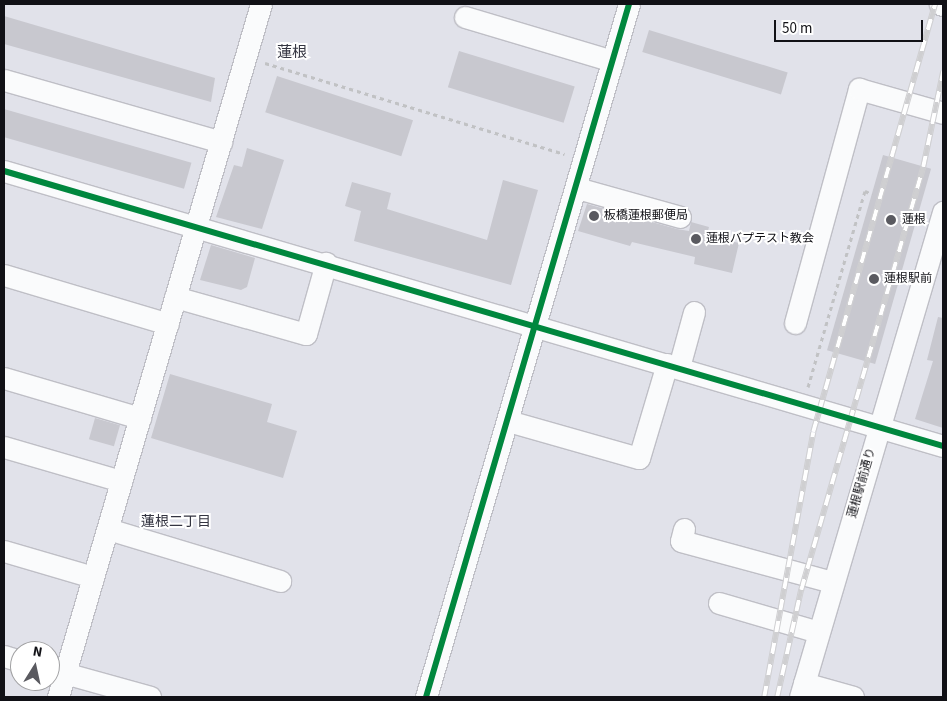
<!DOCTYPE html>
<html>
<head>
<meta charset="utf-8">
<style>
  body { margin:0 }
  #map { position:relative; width:947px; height:701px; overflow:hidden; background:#e1e2ea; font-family:"Source Sans 3","Noto Sans JP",sans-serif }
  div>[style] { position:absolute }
  .building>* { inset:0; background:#c8c8cf; transform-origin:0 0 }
  .path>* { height:3px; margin-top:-1.5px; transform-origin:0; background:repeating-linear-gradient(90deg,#c1c2c4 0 4px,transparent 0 8px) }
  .roads { filter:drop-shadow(1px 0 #bfbfc6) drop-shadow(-1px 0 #bfbfc6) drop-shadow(0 1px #bfbfc6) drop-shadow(0 -1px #bfbfc6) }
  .minor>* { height:21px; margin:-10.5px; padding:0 10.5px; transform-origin:10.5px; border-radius:10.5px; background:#fafbfc }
  .rail>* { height:5.5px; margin-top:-2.75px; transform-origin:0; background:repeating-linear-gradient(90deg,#fff 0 11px,#cfcfd1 0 22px); box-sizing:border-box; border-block:1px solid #cfcfd1 }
  .cycleway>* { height:6px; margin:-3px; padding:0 3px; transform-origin:3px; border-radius:3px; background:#00873e }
  .dots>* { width:14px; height:14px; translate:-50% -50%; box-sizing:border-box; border:2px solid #fff; border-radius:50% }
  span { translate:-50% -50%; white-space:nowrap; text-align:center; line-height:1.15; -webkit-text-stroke:4px #fff; paint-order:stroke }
  .poi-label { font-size:12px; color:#111116 }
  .left { translate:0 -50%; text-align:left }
  .street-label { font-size:12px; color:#111116 }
  .neighbourhood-label { font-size:14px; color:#343541 }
  .quarter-label { font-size:15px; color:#343541 }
  .frame { position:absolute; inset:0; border:5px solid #111116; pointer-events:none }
  .north { position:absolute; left:10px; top:641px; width:50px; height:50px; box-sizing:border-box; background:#fff; border:1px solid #a0a0a2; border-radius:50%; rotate:10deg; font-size:14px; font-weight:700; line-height:20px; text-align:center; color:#111116 }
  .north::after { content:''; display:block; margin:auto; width:18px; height:22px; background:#5a5a60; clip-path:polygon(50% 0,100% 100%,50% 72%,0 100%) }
  .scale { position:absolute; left:774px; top:20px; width:149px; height:22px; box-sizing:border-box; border:2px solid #111116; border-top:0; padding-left:6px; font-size:15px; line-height:18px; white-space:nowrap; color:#111116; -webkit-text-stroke:4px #fff; paint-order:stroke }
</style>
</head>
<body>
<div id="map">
  <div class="building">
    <i style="clip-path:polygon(4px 16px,215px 78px,211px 102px,4px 44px)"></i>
    <i style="left:649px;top:30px;width:145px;height:23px;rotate:17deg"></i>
    <i style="left:459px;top:51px;width:121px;height:38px;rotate:17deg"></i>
    <i style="left:277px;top:76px;width:143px;height:38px;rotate:18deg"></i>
    <i style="left:4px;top:109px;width:195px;height:27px;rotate:16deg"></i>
    <i style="clip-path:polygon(247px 148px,284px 160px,262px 229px,216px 217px,234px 165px,242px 167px)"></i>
    <i style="left:883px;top:155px;width:50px;height:203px;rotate:16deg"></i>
    <i style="clip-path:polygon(503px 180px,538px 190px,511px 285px,354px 241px,361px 211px,345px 206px,352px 182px,391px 193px,387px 209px,487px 240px)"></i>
    <i style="clip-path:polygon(587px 204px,677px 229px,689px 231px,691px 222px,709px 227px,707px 235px,739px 243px,732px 273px,694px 264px,695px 257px,632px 242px,630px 246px,578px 231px)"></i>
    <i style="clip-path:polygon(211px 245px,255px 258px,247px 287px,241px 290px,200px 280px)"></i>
    <i style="clip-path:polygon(938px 317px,943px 318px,943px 428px,915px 419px,933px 361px,927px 360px)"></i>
    <i style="clip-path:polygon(170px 374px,272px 404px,267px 422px,297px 431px,283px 478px,151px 438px)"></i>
    <i style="left:95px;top:418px;width:26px;height:22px;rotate:16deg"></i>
  </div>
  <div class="path">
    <i style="left:265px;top:63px;width:313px;rotate:16.9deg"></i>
    <i style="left:808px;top:387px;width:204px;rotate:-73.8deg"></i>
    <i style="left:865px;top:191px;width:8px;rotate:23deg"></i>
  </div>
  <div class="roads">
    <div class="minor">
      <i style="left:940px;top:4px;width:3px;rotate:18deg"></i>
      <i style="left:465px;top:17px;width:154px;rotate:16.6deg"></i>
      <i style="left:4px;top:80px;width:226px;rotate:15.9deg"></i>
      <i style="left:4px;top:171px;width:978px;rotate:16.32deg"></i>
      <i style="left:577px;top:188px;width:107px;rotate:15.7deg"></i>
      <i style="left:4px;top:275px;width:171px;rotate:16.6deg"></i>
      <i style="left:175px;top:297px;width:136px;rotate:15.8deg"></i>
      <i style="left:306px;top:334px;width:74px;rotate:-74.3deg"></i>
      <i style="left:795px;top:323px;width:243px;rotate:-74.7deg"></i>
      <i style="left:859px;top:89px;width:87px;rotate:15.9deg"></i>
      <i style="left:679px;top:367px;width:57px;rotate:-74.7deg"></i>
      <i style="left:4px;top:378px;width:142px;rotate:16.4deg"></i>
      <i style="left:508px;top:421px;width:136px;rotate:15.8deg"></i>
      <i style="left:639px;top:458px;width:98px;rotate:-73.4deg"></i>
      <i style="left:4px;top:447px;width:122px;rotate:16.2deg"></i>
      <i style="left:108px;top:529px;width:180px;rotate:16.8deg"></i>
      <i style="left:684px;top:529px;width:12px;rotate:104deg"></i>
      <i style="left:681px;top:541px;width:156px;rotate:15.2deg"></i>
      <i style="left:4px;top:551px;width:93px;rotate:16.3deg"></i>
      <i style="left:719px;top:603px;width:103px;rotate:16.3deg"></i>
      <i style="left:4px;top:656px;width:17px;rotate:17deg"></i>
      <i style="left:50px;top:669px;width:104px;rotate:15.6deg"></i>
      <i style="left:804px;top:683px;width:51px;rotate:15.9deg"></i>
      <i style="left:58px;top:697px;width:722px;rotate:-73.67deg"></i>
      <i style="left:426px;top:697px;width:722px;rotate:-73.67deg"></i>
      <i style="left:800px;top:697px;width:506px;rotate:-73.57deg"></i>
    </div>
  </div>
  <div class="rail">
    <i style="left:764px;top:697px;width:269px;rotate:-79.5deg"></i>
    <i style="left:813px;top:432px;width:445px;rotate:-74.1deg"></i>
    <i style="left:777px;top:697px;width:110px;rotate:-77.4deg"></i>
    <i style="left:801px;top:590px;width:440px;rotate:-73.9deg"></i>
    <i style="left:923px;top:167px;width:98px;rotate:-78.2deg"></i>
  </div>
  <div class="cycleway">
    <i style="left:4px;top:171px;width:978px;rotate:16.32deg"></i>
    <i style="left:426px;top:697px;width:722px;rotate:-73.67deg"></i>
  </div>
  <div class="dots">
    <i style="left:594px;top:216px;background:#5a5a60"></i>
    <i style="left:891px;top:220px;background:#5a5a60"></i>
    <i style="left:696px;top:239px;background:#5a5a60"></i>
    <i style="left:874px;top:279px;background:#5a5a60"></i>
  </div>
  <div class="poi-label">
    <span class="left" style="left:604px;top:216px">板橋蓮根郵便局</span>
    <span class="left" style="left:902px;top:220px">蓮根</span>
    <span class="left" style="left:706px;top:239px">蓮根バプテスト教会</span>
    <span class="left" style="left:884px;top:279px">蓮根駅前</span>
  </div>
  <div class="street-label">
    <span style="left:862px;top:483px;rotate:-74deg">蓮根駅前通り</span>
  </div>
  <div class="neighbourhood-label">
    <span style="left:176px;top:522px">蓮根二丁目</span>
  </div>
  <div class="quarter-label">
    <span style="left:292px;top:53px">蓮根</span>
  </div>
  <div class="frame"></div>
  <div class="north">N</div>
  <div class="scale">50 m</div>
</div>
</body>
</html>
